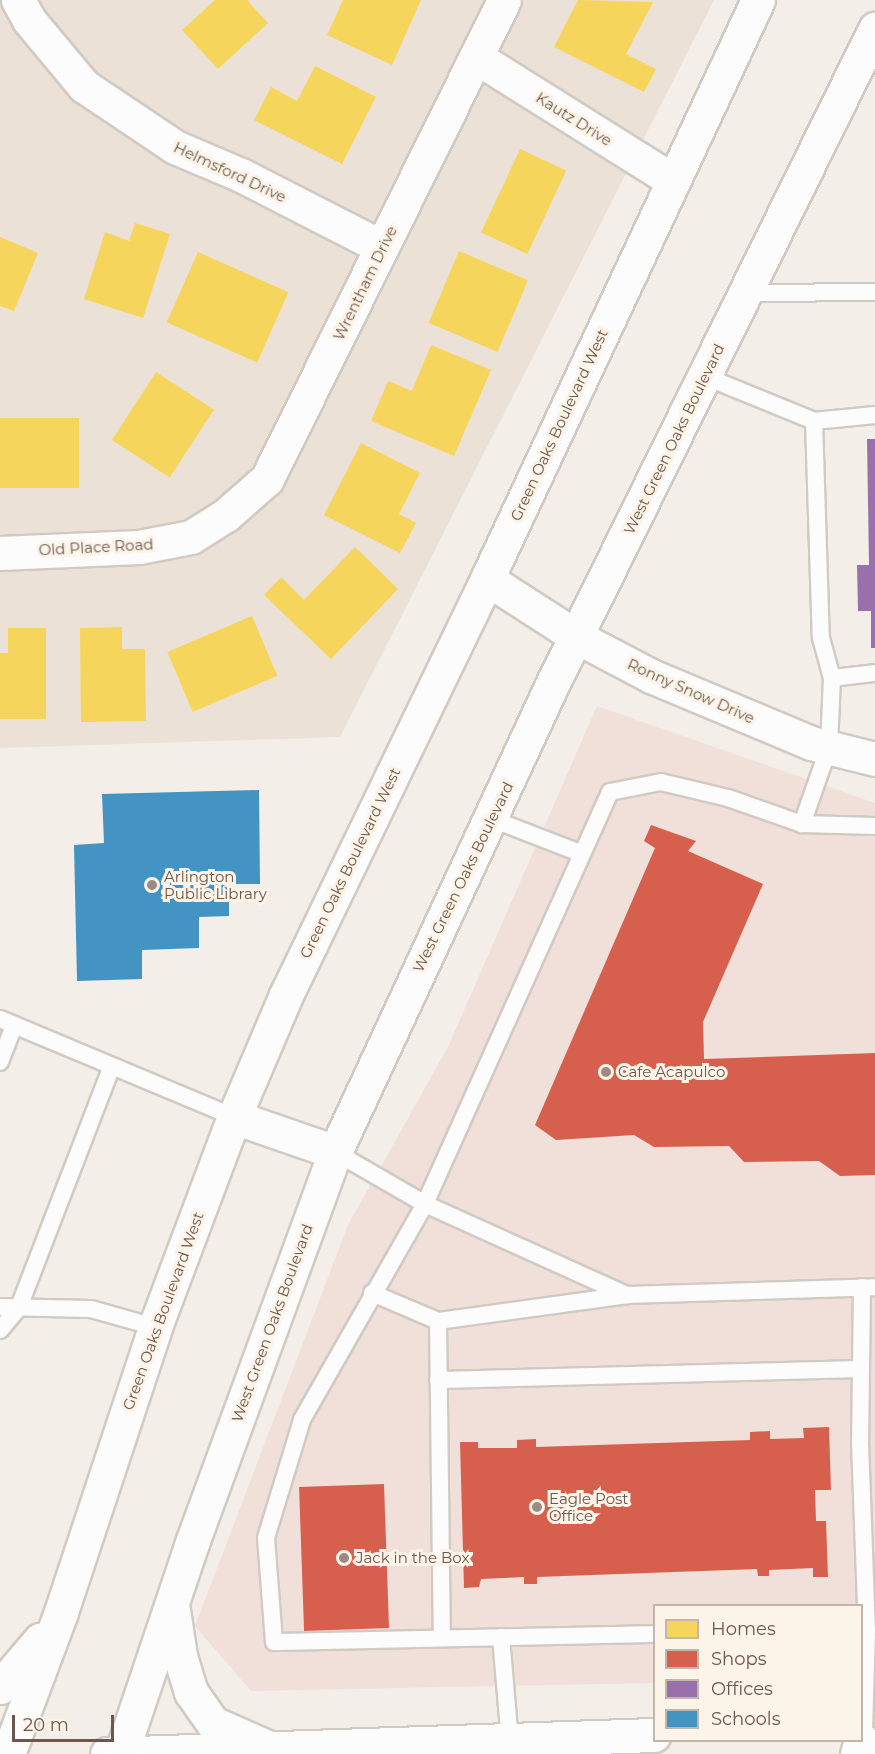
<!DOCTYPE html>
<html>
<head>
<meta charset="utf-8">
<style>
  body { margin:0 }
  #map { position:relative; width:875px; height:1754px; overflow:hidden; background:#f4eee8; font-family:Montserrat,sans-serif }
  div>[style] { position:absolute }
  .residential>* { inset:0; background:#ece1d6 }
  .commercial>* { inset:0; background:#f1e0d9 }
  .homes>* { inset:0; background:#f6d55c; transform-origin:0 0 }
  .shops>* { inset:0; background:#d6604d; transform-origin:0 0 }
  .offices>* { inset:0; background:#9970ab }
  .schools>* { inset:0; background:#4393c3 }
  .roads { filter:drop-shadow(2px 0 #d1cac3) drop-shadow(-2px 0 #d1cac3) drop-shadow(0 2px #d1cac3) drop-shadow(0 -2px #d1cac3) }
  .lane>* { height:16px; margin:-8px; padding:0 8px; transform-origin:8px; border-radius:8px; background:#fdfcfc }
  .street>* { height:33px; margin:-16.5px; padding:0 16.5px; transform-origin:16.5px; border-radius:16.5px; background:#fdfcfc }
  .secondary>* { height:33px; margin:-16.5px; padding:0 16.5px; transform-origin:16.5px; border-radius:16.5px; background:#fdfcfc }
  .dots>* { width:16px; height:16px; translate:-50% -50%; box-sizing:border-box; border:3px solid #fcf4e8; border-radius:50% }
  span { translate:-50% -50%; white-space:nowrap; text-align:center; line-height:1.15; -webkit-text-stroke:6px #fcf4e8; paint-order:stroke }
  .street-label { font-size:15px; color:#6e564c }
  .poi-label { font-size:15px; color:#6e564c }
  .left { translate:0 -50%; text-align:left }
  .legend { position:absolute; left:653px; top:1604px; width:210px; height:138px; box-sizing:border-box; background:#fcf4e8; border:2px solid #c3b5aa; margin:0; padding:8px 10px; list-style:none; font-size:18px; color:#6e564c }
  .legend li { display:flex; align-items:center; gap:12px; height:30px }
  .legend b { width:30px; border:2px solid #c3b5aa }
  .scale { position:absolute; left:12px; top:1715px; width:102px; height:27px; box-sizing:border-box; border:3px solid #6e564c; border-top:0; padding-left:8px; font-size:18px; line-height:21px; white-space:nowrap; color:#6e564c; -webkit-text-stroke:4px #fcf4e8; paint-order:stroke }
</style>
</head>
<body>
<div id="map">
  <div class="residential">
    <i style="clip-path:polygon(0 0,714px 0,340px 737px,0 748px)"></i>
  </div>
  <div class="commercial">
    <i style="clip-path:polygon(597px 706px,875px 803px,875px 1679px,862px 1679px,862px 1606px,654px 1606px,654px 1683px,251px 1691px,195px 1626px,348px 1225px,448px 1047px)"></i>
  </div>
  <div class="homes">
    <i style="clip-path:polygon(215px 0,247px 0,268px 23px,218px 69px,182px 30px)"></i>
    <i style="clip-path:polygon(343px 0,421px 0,392px 65px,327px 35px)"></i>
    <i style="clip-path:polygon(578px 0,653px 2px,626px 54px,656px 69px,644px 92px,554px 47px)"></i>
    <i style="clip-path:polygon(315px 66px,376px 97px,342px 164px,254px 120px,271px 87px,297px 101px)"></i>
    <i style="left:520px;top:149px;width:51px;height:92px;rotate:25deg"></i>
    <i style="clip-path:polygon(135px 223px,170px 234px,143px 318px,84px 299px,105px 232px,129px 241px)"></i>
    <i style="clip-path:polygon(0 237px,38px 253px,14px 311px,0 306px)"></i>
    <i style="left:459px;top:251px;width:75px;height:78px;rotate:23deg"></i>
    <i style="left:198px;top:252px;width:99px;height:77px;rotate:24deg"></i>
    <i style="clip-path:polygon(431px 345px,491px 370px,454px 456px,371px 421px,388px 381px,412px 391px)"></i>
    <i style="left:156px;top:372px;width:69px;height:81px;rotate:33deg"></i>
    <i style="left:79px;top:418px;width:70px;height:79px;rotate:90deg"></i>
    <i style="clip-path:polygon(361px 443px,420px 473px,399px 514px,416px 523px,400px 553px,324px 515px)"></i>
    <i style="clip-path:polygon(355px 547px,398px 589px,331px 659px,264px 595px,281px 577px,304px 600px)"></i>
    <i style="left:252px;top:616px;width:65px;height:92px;rotate:67deg"></i>
    <i style="clip-path:polygon(122px 627px,122px 649px,145px 649px,146px 721px,81px 722px,80px 628px)"></i>
    <i style="clip-path:polygon(8px 628px,46px 628px,46px 719px,0 719px,0 653px,8px 653px)"></i>
  </div>
  <div class="shops">
    <i style="clip-path:polygon(651px 825px,696px 841px,688px 851px,763px 884px,703px 1022px,704px 1059px,875px 1053px,875px 1175px,840px 1176px,819px 1161px,744px 1162px,729px 1146px,654px 1147px,634px 1135px,556px 1140px,535px 1125px,655px 848px,644px 841px)"></i>
    <i style="clip-path:polygon(829px 1427px,831px 1490px,815px 1490px,816px 1521px,826px 1521px,828px 1577px,813px 1577px,813px 1568px,769px 1570px,769px 1576px,758px 1576px,757px 1569px,537px 1577px,537px 1584px,524px 1584px,524px 1577px,481px 1579px,479px 1587px,464px 1588px,460px 1442px,478px 1442px,478px 1448px,517px 1448px,517px 1440px,536px 1439px,536px 1447px,750px 1440px,750px 1432px,770px 1431px,770px 1439px,804px 1438px,803px 1428px)"></i>
    <i style="left:384px;top:1484px;width:144px;height:85px;rotate:88deg"></i>
  </div>
  <div class="offices">
    <i style="clip-path:polygon(867px 439px,875px 439px,875px 648px,871px 648px,871px 611px,858px 611px,857px 565px,869px 565px)"></i>
  </div>
  <div class="schools">
    <i style="clip-path:polygon(259px 790px,260px 884px,229px 884px,229px 916px,199px 917px,199px 948px,142px 950px,142px 979px,77px 981px,74px 845px,104px 843px,102px 794px)"></i>
  </div>
  <div class="roads">
    <div class="lane">
      <i style="left:744px;top:293px;width:131px;rotate:-0.4deg"></i>
      <i style="left:704px;top:376px;width:119px;rotate:22.2deg"></i>
      <i style="left:814px;top:421px;width:217px;rotate:88.2deg"></i>
      <i style="left:821px;top:638px;width:41px;rotate:74.6deg"></i>
      <i style="left:832px;top:678px;width:69px;rotate:92.5deg"></i>
      <i style="left:829px;top:747px;width:82px;rotate:109.3deg"></i>
      <i style="left:814px;top:421px;width:61px;rotate:-5.6deg"></i>
      <i style="left:832px;top:678px;width:43px;rotate:-6.6deg"></i>
      <i style="left:492px;top:819px;width:94px;rotate:21.1deg"></i>
      <i style="left:875px;top:826px;width:73px;rotate:-178.4deg"></i>
      <i style="left:802px;top:824px;width:78px;rotate:-160.6deg"></i>
      <i style="left:728px;top:798px;width:69px;rotate:-166.6deg"></i>
      <i style="left:661px;top:782px;width:52px;rotate:168.9deg"></i>
      <i style="left:610px;top:792px;width:452px;rotate:114.2deg"></i>
      <i style="left:425px;top:1204px;width:222px;rotate:24.3deg"></i>
      <i style="left:627px;top:1295px;width:248px;rotate:-1.8deg"></i>
      <i style="left:0;top:1019px;width:254px;rotate:22.7deg"></i>
      <i style="left:0;top:1062px;width:40px;rotate:-69deg"></i>
      <i style="left:335px;top:1152px;width:104px;rotate:30deg"></i>
      <i style="left:425px;top:1204px;width:249px;rotate:119.7deg"></i>
      <i style="left:302px;top:1420px;width:123px;rotate:107deg"></i>
      <i style="left:266px;top:1538px;width:104px;rotate:85.6deg"></i>
      <i style="left:274px;top:1642px;width:380px;rotate:-1.2deg"></i>
      <i style="left:862px;top:1287px;width:155px;rotate:90.7deg"></i>
      <i style="left:860px;top:1442px;width:188px;rotate:87.9deg"></i>
      <i style="left:867px;top:1630px;width:99px;rotate:91.7deg"></i>
      <i style="left:372px;top:1293px;width:72px;rotate:23deg"></i>
      <i style="left:438px;top:1321px;width:317px;rotate:89.3deg"></i>
      <i style="left:0;top:1307px;width:91px;rotate:1.3deg"></i>
      <i style="left:91px;top:1309px;width:66px;rotate:15.7deg"></i>
      <i style="left:438px;top:1321px;width:191px;rotate:-7.8deg"></i>
      <i style="left:0;top:1330px;width:30px;rotate:-50deg"></i>
      <i style="left:19px;top:1307px;width:258px;rotate:-68.9deg"></i>
      <i style="left:438px;top:1380px;width:423px;rotate:-1.5deg"></i>
      <i style="left:501px;top:1637px;width:104px;rotate:85.1deg"></i>
    </div>
    <div class="street">
      <i style="left:18px;top:0;width:23px;rotate:61deg"></i>
      <i style="left:29px;top:20px;width:86px;rotate:50.2deg"></i>
      <i style="left:84px;top:86px;width:110px;rotate:33.8deg"></i>
      <i style="left:175px;top:147px;width:72px;rotate:23deg"></i>
      <i style="left:241px;top:175px;width:158px;rotate:27.1deg"></i>
      <i style="left:476px;top:57px;width:231px;rotate:32.1deg"></i>
      <i style="left:0;top:553px;width:139px;rotate:-2.5deg"></i>
      <i style="left:139px;top:547px;width:53px;rotate:-10.9deg"></i>
      <i style="left:191px;top:537px;width:41px;rotate:-32.2deg"></i>
      <i style="left:226px;top:515px;width:55px;rotate:-41.3deg"></i>
      <i style="left:267px;top:479px;width:534px;rotate:-63.67deg"></i>
      <i style="left:487px;top:579px;width:107px;rotate:32.8deg"></i>
      <i style="left:577px;top:637px;width:84px;rotate:27.8deg"></i>
      <i style="left:651px;top:676px;width:173px;rotate:22.7deg"></i>
      <i style="left:811px;top:743px;width:66px;rotate:14deg"></i>
    </div>
    <div class="secondary">
      <i style="left:234px;top:1117px;width:107px;rotate:19.1deg"></i>
      <i style="left:173px;top:1610px;width:47px;rotate:81.3deg"></i>
      <i style="left:180px;top:1656px;width:38px;rotate:73deg"></i>
      <i style="left:191px;top:1692px;width:38px;rotate:55deg"></i>
      <i style="left:213px;top:1723px;width:57px;rotate:23.9deg"></i>
      <i style="left:0;top:1687px;width:62px;rotate:-49.6deg"></i>
      <i style="left:8px;top:1754px;width:152px;rotate:-69.5deg"></i>
      <i style="left:61px;top:1612px;width:300px;rotate:-71.7deg"></i>
      <i style="left:155px;top:1327px;width:224px;rotate:-69.4deg"></i>
      <i style="left:234px;top:1117px;width:133px;rotate:-66.9deg"></i>
      <i style="left:286px;top:995px;width:462px;rotate:-64.2deg"></i>
      <i style="left:487px;top:579px;width:639px;rotate:-64.92deg"></i>
      <i style="left:107px;top:1754px;width:547px;rotate:-1.99deg"></i>
      <i style="left:121px;top:1754px;width:223px;rotate:-71.4deg"></i>
      <i style="left:192px;top:1543px;width:416px;rotate:-69.9deg"></i>
      <i style="left:335px;top:1152px;width:510px;rotate:-65.09deg"></i>
      <i style="left:550px;top:689px;width:736px;rotate:-63.78deg"></i>
      <i style="left:857px;top:1754px;width:15px;rotate:-74deg"></i>
    </div>
  </div>
  <div class="dots">
    <i style="left:152px;top:885px;background:#9d8b83"></i>
    <i style="left:606px;top:1072px;background:#9d8b83"></i>
    <i style="left:537px;top:1507px;background:#9d8b83"></i>
    <i style="left:344px;top:1558px;background:#9d8b83"></i>
  </div>
  <div class="street-label">
    <span style="left:574px;top:119px;rotate:32deg">Kautz Drive</span>
    <span style="left:230px;top:172px;rotate:25deg">Helmsford Drive</span>
    <span style="left:365px;top:283px;rotate:-64deg">Wrentham Drive</span>
    <span style="left:559px;top:425px;rotate:-65deg">Green Oaks Boulevard West</span>
    <span style="left:674px;top:439px;rotate:-64deg">West Green Oaks Boulevard</span>
    <span style="left:96px;top:547px;rotate:-3deg">Old Place Road</span>
    <span style="left:691px;top:691px;rotate:24deg">Ronny Snow Drive</span>
    <span style="left:350px;top:863px;rotate:-64deg">Green Oaks Boulevard West</span>
    <span style="left:463px;top:877px;rotate:-64deg">West Green Oaks Boulevard</span>
    <span style="left:163px;top:1311px;rotate:-70deg">Green Oaks Boulevard West</span>
    <span style="left:272px;top:1323px;rotate:-70deg">West Green Oaks Boulevard</span>
  </div>
  <div class="poi-label">
    <span class="left" style="left:164px;top:885px">Arlington<br>Public Library</span>
    <span class="left" style="left:618px;top:1072px">Cafe Acapulco</span>
    <span class="left" style="left:549px;top:1507px">Eagle Post<br>Office</span>
    <span class="left" style="left:356px;top:1558px">Jack in the Box</span>
  </div>
  <ul class="legend">
  <li><b style="height:16px;background:#f6d55c"></b>Homes</li>
  <li><b style="height:16px;background:#d6604d"></b>Shops</li>
  <li><b style="height:16px;background:#9970ab"></b>Offices</li>
  <li><b style="height:16px;background:#4393c3"></b>Schools</li>
  </ul>
  <div class="scale">20 m</div>
</div>
</body>
</html>
